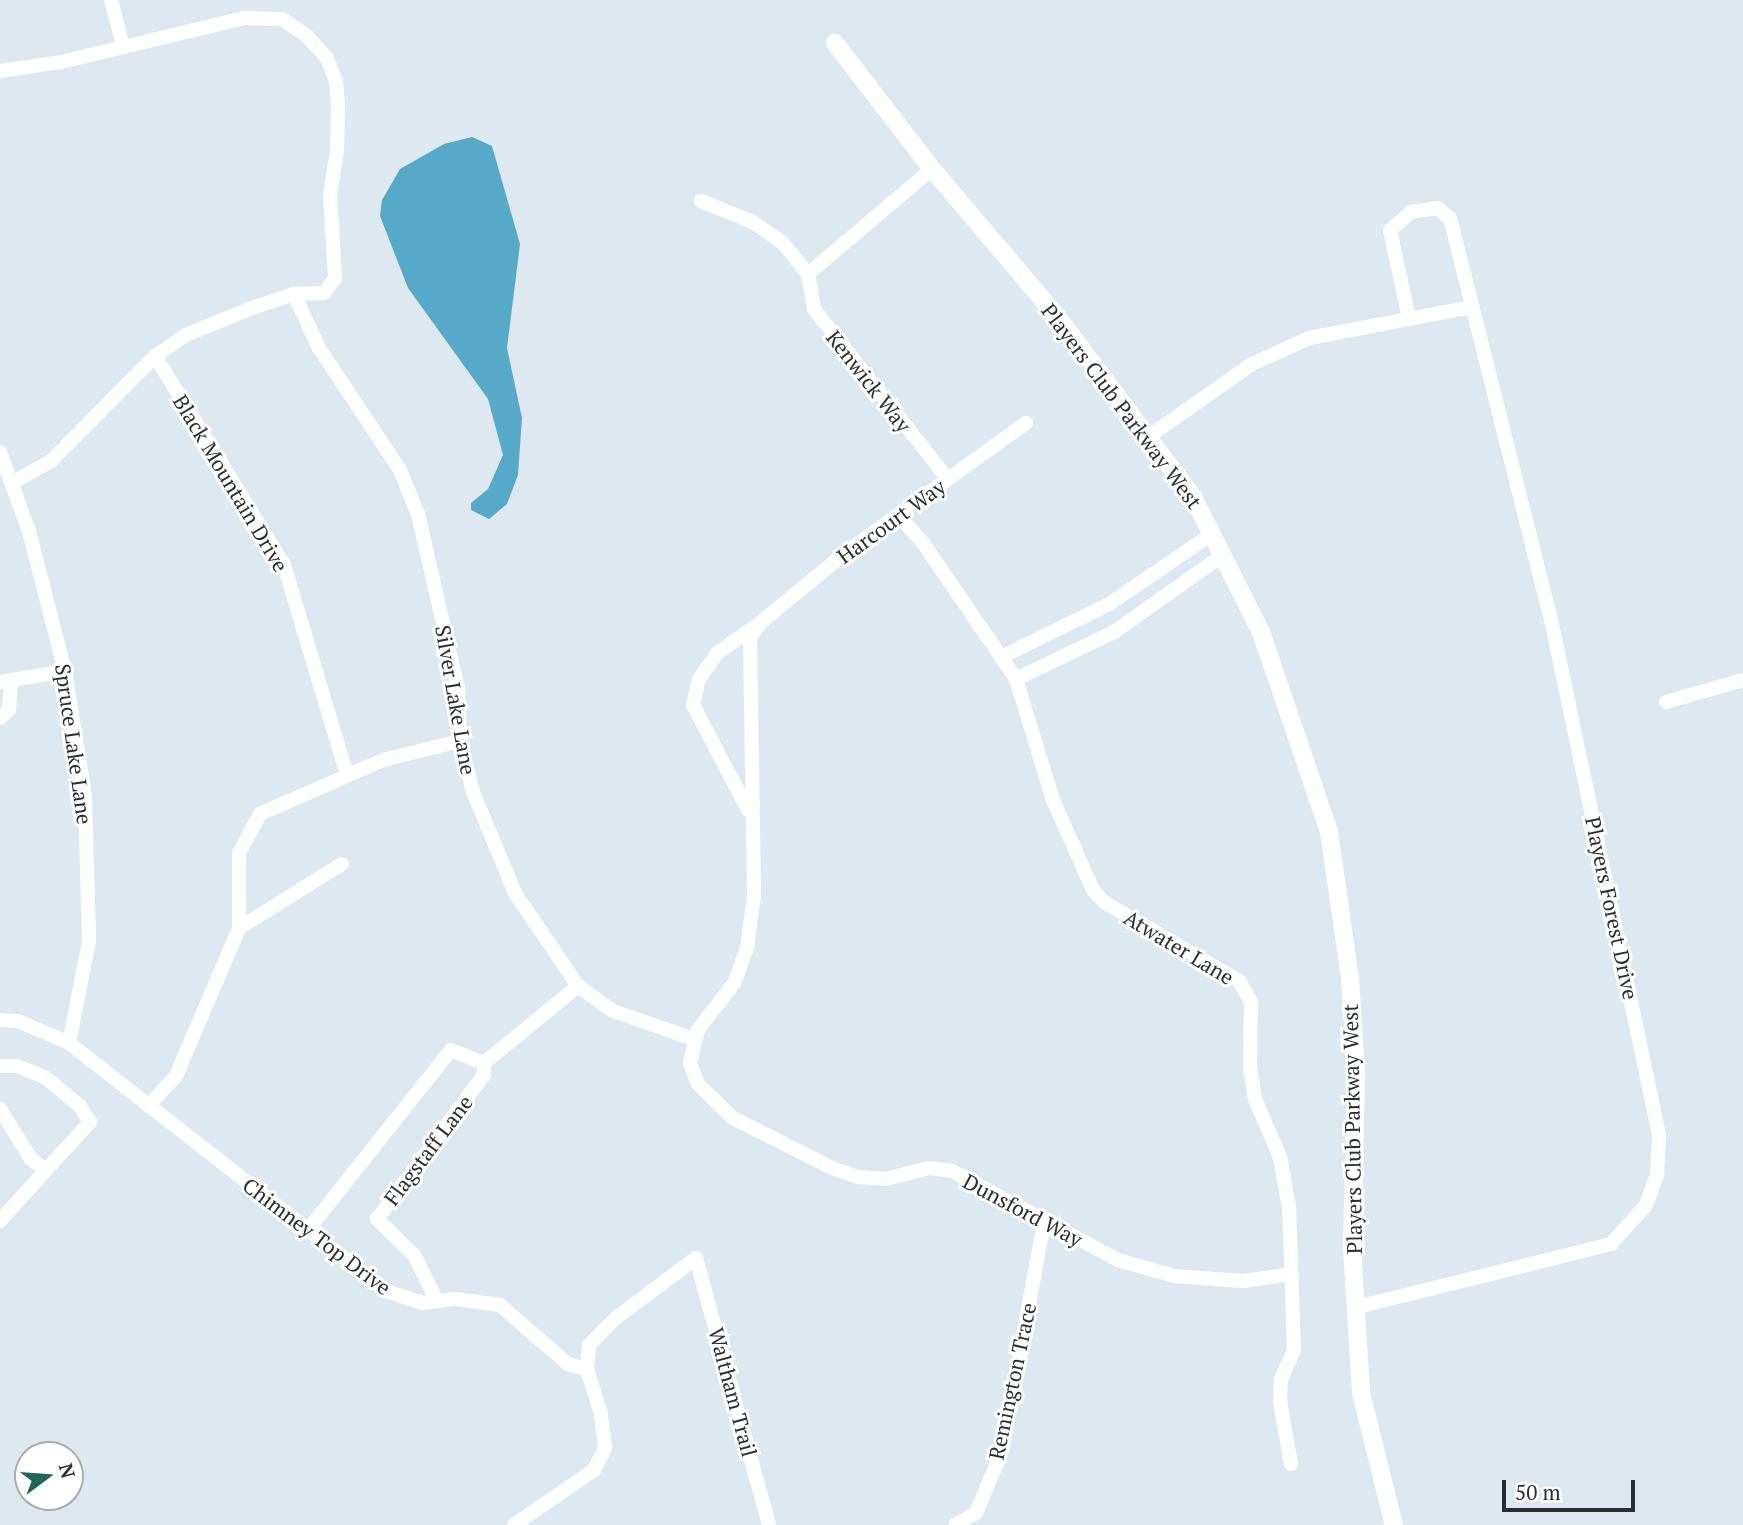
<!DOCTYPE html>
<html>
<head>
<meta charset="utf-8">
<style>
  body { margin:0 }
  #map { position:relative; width:1743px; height:1525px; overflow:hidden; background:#dee8f0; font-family:"PT Serif",serif }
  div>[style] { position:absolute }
  .water>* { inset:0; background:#57a9c9 }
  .minor>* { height:14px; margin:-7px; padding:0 7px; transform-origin:7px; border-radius:7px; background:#fff }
  .tertiary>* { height:18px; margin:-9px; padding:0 9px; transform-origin:9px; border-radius:9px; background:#fff }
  span { translate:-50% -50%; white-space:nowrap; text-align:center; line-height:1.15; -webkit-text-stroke:6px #fff; paint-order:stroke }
  .street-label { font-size:21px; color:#2a2d31 }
  .north { position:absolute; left:14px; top:1441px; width:70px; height:70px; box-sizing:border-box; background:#fff; border:2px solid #aaabad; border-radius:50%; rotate:74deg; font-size:19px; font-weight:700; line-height:28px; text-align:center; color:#2a2d31 }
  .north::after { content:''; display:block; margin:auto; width:24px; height:32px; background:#216557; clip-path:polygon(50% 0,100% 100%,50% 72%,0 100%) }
  .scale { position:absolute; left:1502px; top:1480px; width:133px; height:32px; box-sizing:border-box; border:4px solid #2a2d31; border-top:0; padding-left:9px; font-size:21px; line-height:24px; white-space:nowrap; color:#2a2d31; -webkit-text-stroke:5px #fff; paint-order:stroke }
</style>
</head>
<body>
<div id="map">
  <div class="water">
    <i style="clip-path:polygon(472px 137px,492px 146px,520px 244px,507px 348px,522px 418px,518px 475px,507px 504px,489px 519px,471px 510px,471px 503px,488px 489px,503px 455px,488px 399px,408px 288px,380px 216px,382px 200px,400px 169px,444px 144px)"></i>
  </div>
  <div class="minor">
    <i style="left:111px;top:0;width:48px;rotate:75.4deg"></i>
    <i style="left:0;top:71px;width:62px;rotate:-8.4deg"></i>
    <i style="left:61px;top:62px;width:188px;rotate:-13.5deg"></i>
    <i style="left:244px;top:18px;width:38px;rotate:2deg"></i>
    <i style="left:282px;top:19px;width:30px;rotate:34deg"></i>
    <i style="left:307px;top:36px;width:30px;rotate:48deg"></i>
    <i style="left:327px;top:58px;width:25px;rotate:69deg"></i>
    <i style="left:336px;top:81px;width:24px;rotate:85deg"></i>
    <i style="left:338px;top:105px;width:46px;rotate:91.2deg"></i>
    <i style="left:337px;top:151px;width:44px;rotate:99.2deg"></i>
    <i style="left:330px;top:194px;width:84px;rotate:86.6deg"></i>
    <i style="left:335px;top:278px;width:19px;rotate:126deg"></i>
    <i style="left:324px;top:293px;width:30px;rotate:178deg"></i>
    <i style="left:294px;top:294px;width:39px;rotate:162deg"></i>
    <i style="left:257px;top:306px;width:77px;rotate:157.8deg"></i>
    <i style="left:186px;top:335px;width:37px;rotate:146deg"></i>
    <i style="left:155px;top:356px;width:148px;rotate:134.7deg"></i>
    <i style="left:51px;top:461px;width:45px;rotate:150.6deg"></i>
    <i style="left:701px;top:201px;width:56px;rotate:22deg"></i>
    <i style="left:753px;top:222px;width:35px;rotate:35deg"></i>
    <i style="left:782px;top:242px;width:41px;rotate:50.9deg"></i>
    <i style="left:808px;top:274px;width:36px;rotate:80deg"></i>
    <i style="left:814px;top:309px;width:216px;rotate:51.8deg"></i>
    <i style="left:808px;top:274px;width:162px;rotate:-40.3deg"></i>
    <i style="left:294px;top:294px;width:60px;rotate:65.2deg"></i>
    <i style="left:319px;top:348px;width:146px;rotate:56.4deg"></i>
    <i style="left:400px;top:470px;width:48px;rotate:67.8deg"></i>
    <i style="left:418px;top:514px;width:179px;rotate:77.1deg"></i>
    <i style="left:458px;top:688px;width:53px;rotate:87.8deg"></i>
    <i style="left:460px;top:741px;width:53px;rotate:75.7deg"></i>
    <i style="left:473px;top:792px;width:109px;rotate:67.4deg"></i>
    <i style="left:515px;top:893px;width:112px;rotate:55.9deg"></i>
    <i style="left:578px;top:986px;width:43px;rotate:35.5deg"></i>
    <i style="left:613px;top:1011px;width:86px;rotate:19.1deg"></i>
    <i style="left:155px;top:356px;width:246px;rotate:58.3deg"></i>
    <i style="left:284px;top:565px;width:219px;rotate:73.3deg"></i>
    <i style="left:1026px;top:423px;width:224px;rotate:144.3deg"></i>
    <i style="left:844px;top:554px;width:109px;rotate:140.6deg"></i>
    <i style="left:760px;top:623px;width:18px;rotate:124deg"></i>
    <i style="left:750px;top:638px;width:258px;rotate:89.1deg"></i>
    <i style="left:754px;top:896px;width:52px;rotate:97.7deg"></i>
    <i style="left:747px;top:948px;width:37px;rotate:110deg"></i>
    <i style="left:734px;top:983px;width:59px;rotate:127.5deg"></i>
    <i style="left:698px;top:1030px;width:34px;rotate:104deg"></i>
    <i style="left:690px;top:1063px;width:22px;rotate:69deg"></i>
    <i style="left:698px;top:1084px;width:49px;rotate:44.2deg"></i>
    <i style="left:733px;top:1118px;width:111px;rotate:26.8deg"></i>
    <i style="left:832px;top:1168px;width:28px;rotate:19deg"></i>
    <i style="left:858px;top:1177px;width:27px;rotate:4deg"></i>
    <i style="left:885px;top:1179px;width:45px;rotate:-14deg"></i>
    <i style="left:929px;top:1168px;width:23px;rotate:7deg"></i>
    <i style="left:952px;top:1171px;width:188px;rotate:28.2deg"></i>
    <i style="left:1118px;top:1260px;width:58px;rotate:15.9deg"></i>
    <i style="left:1174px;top:1276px;width:69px;rotate:4.1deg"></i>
    <i style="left:1243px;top:1281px;width:49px;rotate:-8.1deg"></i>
    <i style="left:1148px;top:437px;width:127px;rotate:-35.1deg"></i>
    <i style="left:1252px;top:364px;width:63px;rotate:-24.5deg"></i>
    <i style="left:1309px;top:338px;width:165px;rotate:-10.8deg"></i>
    <i style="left:0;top:452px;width:84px;rotate:69.8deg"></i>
    <i style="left:29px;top:531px;width:145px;rotate:75.6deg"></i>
    <i style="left:65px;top:671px;width:127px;rotate:80.9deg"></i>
    <i style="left:85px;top:796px;width:145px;rotate:88.4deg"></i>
    <i style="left:89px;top:941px;width:104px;rotate:101.1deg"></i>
    <i style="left:898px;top:515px;width:38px;rotate:48deg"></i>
    <i style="left:923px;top:543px;width:165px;rotate:55.6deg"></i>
    <i style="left:1016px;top:679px;width:127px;rotate:73deg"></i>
    <i style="left:1053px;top:800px;width:98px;rotate:66deg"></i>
    <i style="left:1093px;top:890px;width:16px;rotate:47deg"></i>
    <i style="left:1104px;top:902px;width:156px;rotate:30.3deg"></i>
    <i style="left:1239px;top:981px;width:24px;rotate:60deg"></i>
    <i style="left:1251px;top:1002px;width:65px;rotate:90.9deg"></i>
    <i style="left:1250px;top:1067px;width:32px;rotate:81deg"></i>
    <i style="left:1255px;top:1099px;width:63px;rotate:66.7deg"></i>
    <i style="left:1280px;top:1157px;width:51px;rotate:79.8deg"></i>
    <i style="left:1289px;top:1207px;width:143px;rotate:88deg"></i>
    <i style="left:1294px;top:1350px;width:32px;rotate:114deg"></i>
    <i style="left:1281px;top:1379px;width:22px;rotate:93deg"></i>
    <i style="left:1280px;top:1401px;width:64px;rotate:80.1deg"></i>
    <i style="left:1001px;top:657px;width:120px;rotate:-26.1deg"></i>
    <i style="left:1109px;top:604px;width:125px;rotate:-34.2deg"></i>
    <i style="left:1016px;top:679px;width:109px;rotate:-25.6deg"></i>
    <i style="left:1114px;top:632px;width:133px;rotate:-35.2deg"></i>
    <i style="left:0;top:682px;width:66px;rotate:-9.6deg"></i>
    <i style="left:1666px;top:702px;width:80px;rotate:-15.9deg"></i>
    <i style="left:0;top:718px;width:12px;rotate:-42deg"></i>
    <i style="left:9px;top:710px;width:30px;rotate:-86deg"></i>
    <i style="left:748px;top:810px;width:119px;rotate:-117.6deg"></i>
    <i style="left:693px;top:705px;width:27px;rotate:-77deg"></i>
    <i style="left:699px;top:679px;width:32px;rotate:-55deg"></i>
    <i style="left:717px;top:653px;width:47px;rotate:-34.7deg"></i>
    <i style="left:239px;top:928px;width:121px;rotate:-31.9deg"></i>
    <i style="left:0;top:1020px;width:18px;rotate:3deg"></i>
    <i style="left:18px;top:1021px;width:56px;rotate:23.3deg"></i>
    <i style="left:69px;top:1043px;width:402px;rotate:38deg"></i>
    <i style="left:386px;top:1291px;width:38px;rotate:18deg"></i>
    <i style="left:422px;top:1303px;width:33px;rotate:-7deg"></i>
    <i style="left:455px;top:1299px;width:45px;rotate:7.6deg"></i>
    <i style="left:500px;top:1305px;width:90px;rotate:40.9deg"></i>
    <i style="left:568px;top:1364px;width:20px;rotate:15deg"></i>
    <i style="left:484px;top:1063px;width:122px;rotate:-39.3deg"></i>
    <i style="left:0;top:1066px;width:17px"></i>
    <i style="left:17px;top:1066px;width:31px;rotate:22deg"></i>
    <i style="left:46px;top:1078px;width:44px;rotate:39.5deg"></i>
    <i style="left:80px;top:1106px;width:19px;rotate:58deg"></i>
    <i style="left:90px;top:1122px;width:65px;rotate:132.5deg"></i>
    <i style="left:46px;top:1170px;width:19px;rotate:-144deg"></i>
    <i style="left:31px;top:1159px;width:59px;rotate:-121.8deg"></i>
    <i style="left:148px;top:1106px;width:41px;rotate:-47deg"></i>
    <i style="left:176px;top:1076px;width:161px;rotate:-66.9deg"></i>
    <i style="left:239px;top:928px;width:75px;rotate:-90deg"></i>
    <i style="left:239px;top:853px;width:44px;rotate:-61.7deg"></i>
    <i style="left:260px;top:814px;width:134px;rotate:-23.7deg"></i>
    <i style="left:383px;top:760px;width:79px;rotate:-13.9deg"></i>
    <i style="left:0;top:1221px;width:69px;rotate:-48deg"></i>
    <i style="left:307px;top:1231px;width:231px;rotate:-51.5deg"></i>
    <i style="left:451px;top:1050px;width:35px;rotate:22deg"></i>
    <i style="left:437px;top:1301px;width:51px;rotate:-116.6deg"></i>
    <i style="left:414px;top:1255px;width:52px;rotate:-135.8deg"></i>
    <i style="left:377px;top:1219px;width:179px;rotate:-53.4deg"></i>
    <i style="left:484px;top:1075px;width:12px;rotate:-90deg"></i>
    <i style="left:1357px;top:1307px;width:262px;rotate:-13.9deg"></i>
    <i style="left:1611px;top:1244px;width:52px;rotate:-48.1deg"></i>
    <i style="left:1646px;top:1205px;width:33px;rotate:-70deg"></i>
    <i style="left:1657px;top:1174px;width:39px;rotate:-87deg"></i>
    <i style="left:1659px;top:1135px;width:522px;rotate:-101.83deg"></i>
    <i style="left:1552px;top:624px;width:418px;rotate:-104.1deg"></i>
    <i style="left:1450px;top:219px;width:16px;rotate:-137deg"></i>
    <i style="left:1438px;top:208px;width:27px;rotate:172deg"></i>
    <i style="left:1411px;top:212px;width:28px;rotate:139deg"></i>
    <i style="left:1390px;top:230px;width:91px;rotate:77.9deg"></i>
    <i style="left:514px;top:1525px;width:97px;rotate:-34.5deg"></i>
    <i style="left:594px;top:1470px;width:25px;rotate:-63deg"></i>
    <i style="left:605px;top:1448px;width:34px;rotate:-97deg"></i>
    <i style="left:601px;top:1414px;width:47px;rotate:-107.3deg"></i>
    <i style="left:587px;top:1369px;width:24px;rotate:-85deg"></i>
    <i style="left:589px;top:1345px;width:38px;rotate:-45deg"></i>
    <i style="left:616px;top:1318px;width:100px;rotate:-36.9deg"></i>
    <i style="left:696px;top:1258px;width:277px;rotate:74.7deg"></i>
    <i style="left:955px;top:1525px;width:24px;rotate:-30deg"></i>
    <i style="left:976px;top:1513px;width:67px;rotate:-67.2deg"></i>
    <i style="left:1002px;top:1451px;width:233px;rotate:-79.6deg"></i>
  </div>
  <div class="tertiary">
    <i style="left:835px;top:43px;width:159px;rotate:52.4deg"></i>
    <i style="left:932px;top:169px;width:192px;rotate:49.7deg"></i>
    <i style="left:1056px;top:315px;width:228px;rotate:53deg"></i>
    <i style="left:1193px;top:497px;width:151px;rotate:63.3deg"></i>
    <i style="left:1261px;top:632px;width:211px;rotate:71.2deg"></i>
    <i style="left:1329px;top:832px;width:148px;rotate:81.8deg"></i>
    <i style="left:1350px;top:978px;width:95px;rotate:86.4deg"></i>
    <i style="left:1356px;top:1073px;width:175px;rotate:91.3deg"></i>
    <i style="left:1352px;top:1248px;width:145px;rotate:86.4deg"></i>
    <i style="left:1361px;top:1393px;width:136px;rotate:76deg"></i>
  </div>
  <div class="street-label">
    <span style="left:869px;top:381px;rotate:52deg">Kenwick Way</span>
    <span style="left:1122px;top:406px;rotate:53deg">Players Club Parkway West</span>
    <span style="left:231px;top:483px;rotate:59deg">Black Mountain Drive</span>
    <span style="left:891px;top:521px;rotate:-36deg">Harcourt Way</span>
    <span style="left:456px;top:700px;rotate:80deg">Silver Lake Lane</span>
    <span style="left:74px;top:744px;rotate:82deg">Spruce Lake Lane</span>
    <span style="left:1612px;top:908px;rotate:78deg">Players Forest Drive</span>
    <span style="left:1179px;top:947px;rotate:31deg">Atwater Lane</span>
    <span style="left:1352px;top:1129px;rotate:-91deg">Players Club Parkway West</span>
    <span style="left:428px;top:1150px;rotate:-53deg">Flagstaff Lane</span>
    <span style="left:1023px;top:1210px;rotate:28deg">Dunsford Way</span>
    <span style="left:317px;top:1236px;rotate:37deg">Chimney Top Drive</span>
    <span style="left:1012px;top:1381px;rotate:-78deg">Remington Trace</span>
    <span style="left:733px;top:1392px;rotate:75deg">Waltham Trail</span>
  </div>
  <div class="north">N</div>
  <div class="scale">50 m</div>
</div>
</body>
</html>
